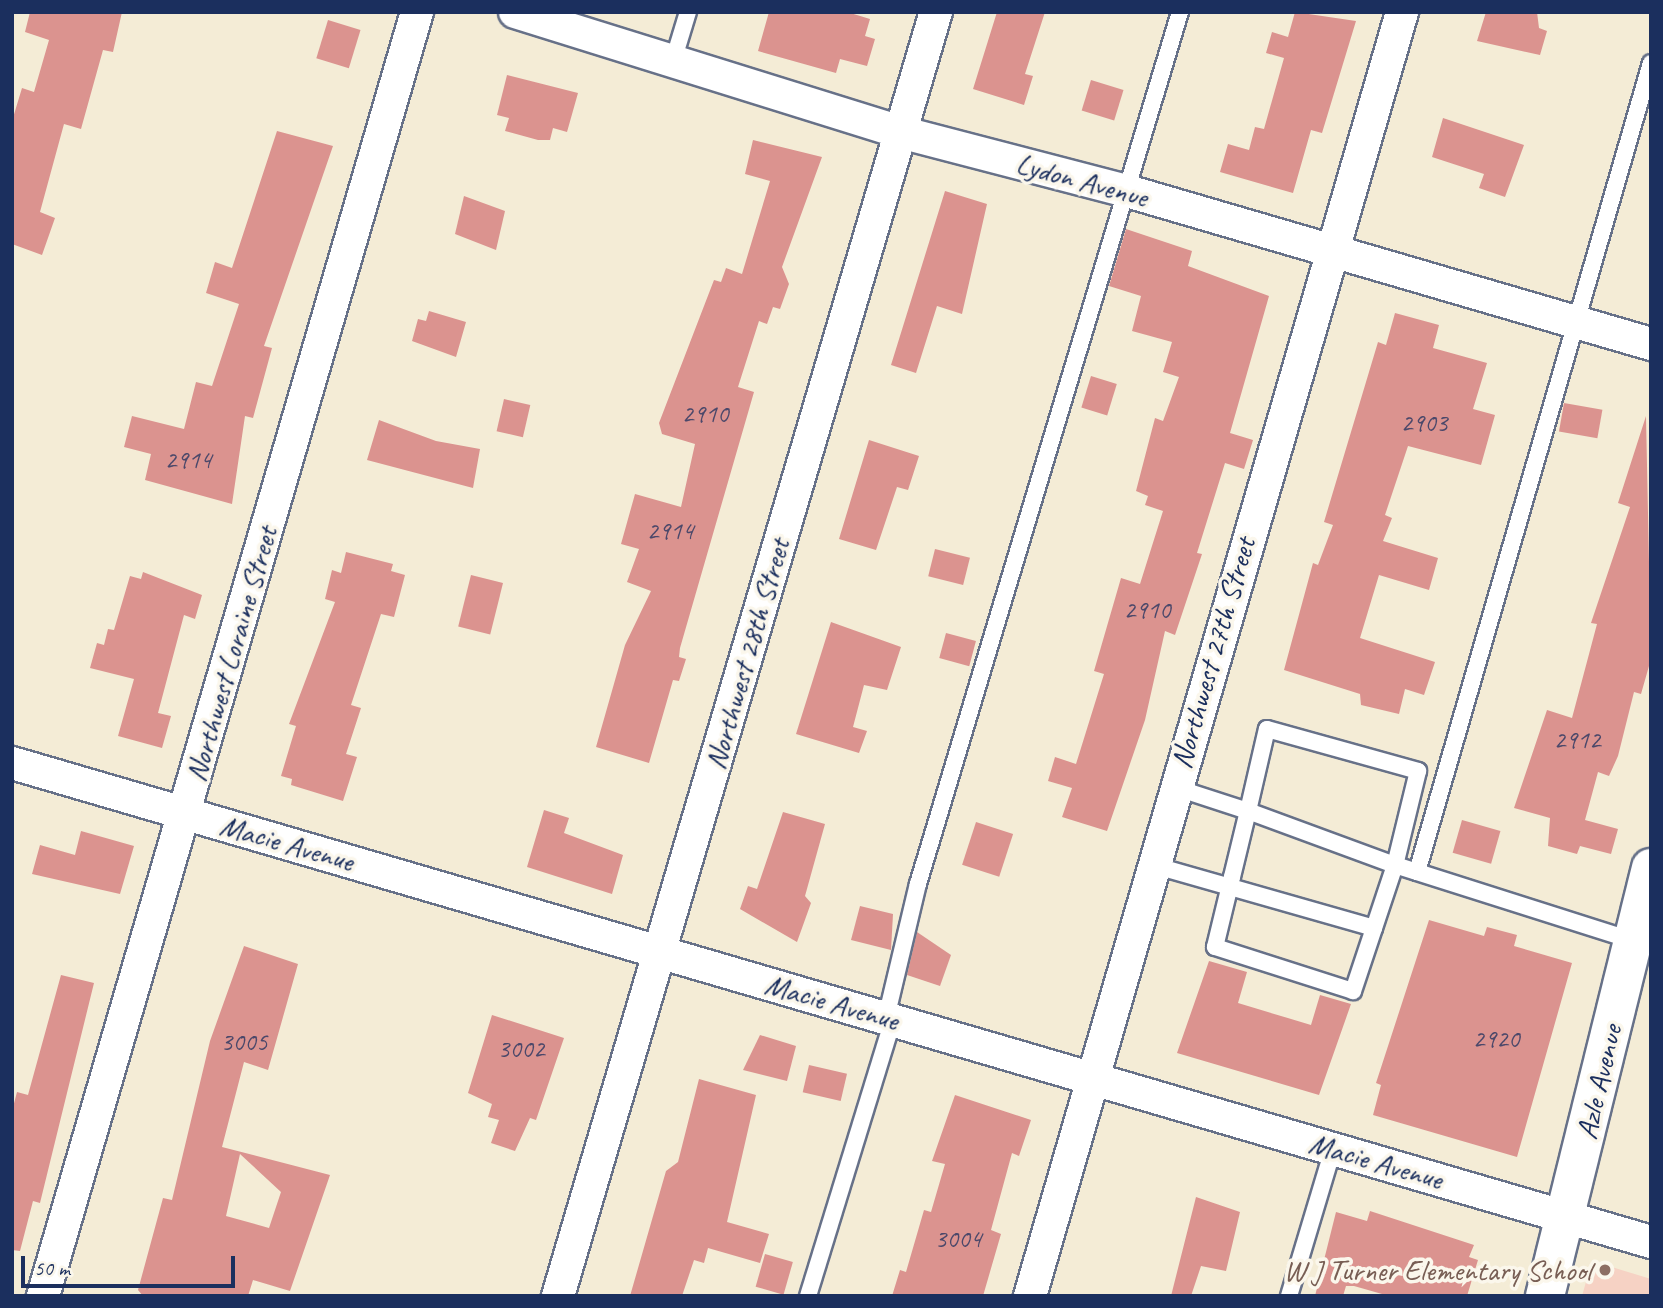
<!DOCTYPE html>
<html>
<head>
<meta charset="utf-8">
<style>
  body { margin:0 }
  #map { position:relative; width:1663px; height:1308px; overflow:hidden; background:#f4ecd6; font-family:Caveat,sans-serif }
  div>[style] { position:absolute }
  .built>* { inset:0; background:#f6d2c4 }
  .building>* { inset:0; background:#db938f; transform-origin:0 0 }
  .roads { filter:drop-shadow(2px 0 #677188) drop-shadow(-2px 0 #677188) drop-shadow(0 2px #677188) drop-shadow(0 -2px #677188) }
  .lane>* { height:16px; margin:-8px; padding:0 8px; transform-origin:8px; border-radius:8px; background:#fff }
  .street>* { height:32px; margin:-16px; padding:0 16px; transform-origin:16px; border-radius:16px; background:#fff }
  .secondary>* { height:38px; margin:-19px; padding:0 19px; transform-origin:19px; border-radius:19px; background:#fff }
  .dots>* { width:19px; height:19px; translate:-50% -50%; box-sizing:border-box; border:4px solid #fbf7ec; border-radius:50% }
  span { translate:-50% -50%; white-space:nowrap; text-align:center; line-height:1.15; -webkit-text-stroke:7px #fbf7ec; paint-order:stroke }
  .number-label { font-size:26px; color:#4b486a }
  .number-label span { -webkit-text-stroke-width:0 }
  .street-label { font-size:30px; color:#1b2f5e }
  .education-label { font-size:30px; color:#785e54 }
  .right { translate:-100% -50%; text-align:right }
  .frame { position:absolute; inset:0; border:14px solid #1b2f5e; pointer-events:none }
  .scale { position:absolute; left:21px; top:1256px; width:214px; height:32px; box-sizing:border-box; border:4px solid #1b2f5e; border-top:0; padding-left:9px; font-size:21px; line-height:24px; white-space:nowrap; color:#1b2f5e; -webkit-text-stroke:5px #fbf7ec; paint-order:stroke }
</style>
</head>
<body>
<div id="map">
  <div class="built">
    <i style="clip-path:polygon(1592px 1261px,1651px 1279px,1651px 1296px,1582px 1296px)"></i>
  </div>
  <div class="building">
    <i style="clip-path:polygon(30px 12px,122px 12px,113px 52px,103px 50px,81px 129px,64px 124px,40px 212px,55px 218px,42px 255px,12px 244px,12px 121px,22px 88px,34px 92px,49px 40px,25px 32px)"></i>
    <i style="clip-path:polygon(769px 12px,847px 12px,870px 19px,865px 36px,875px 39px,867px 66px,840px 59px,836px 73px,758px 51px)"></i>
    <i style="clip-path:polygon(997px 12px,1045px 12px,1025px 74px,1033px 76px,1024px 105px,973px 89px)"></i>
    <i style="clip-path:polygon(1295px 12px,1356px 21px,1322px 133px,1311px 130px,1293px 193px,1220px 172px,1228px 144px,1249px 150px,1255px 127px,1264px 129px,1284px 58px,1266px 53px,1272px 32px,1288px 37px)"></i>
    <i style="clip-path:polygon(1486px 12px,1537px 12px,1539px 28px,1547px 31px,1540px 55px,1477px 41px)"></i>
    <i style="left:328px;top:20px;width:34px;height:40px;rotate:17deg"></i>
    <i style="clip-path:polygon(507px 75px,578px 93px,567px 132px,553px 128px,550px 140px,538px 140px,505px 131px,509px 118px,497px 115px)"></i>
    <i style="left:1091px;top:80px;width:34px;height:32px;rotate:17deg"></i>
    <i style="clip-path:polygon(1443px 118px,1524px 145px,1505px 197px,1479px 188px,1484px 174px,1432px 157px)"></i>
    <i style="clip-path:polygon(277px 131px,333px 146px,264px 346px,272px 348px,253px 418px,245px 416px,232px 504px,145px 480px,151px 454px,124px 447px,132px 416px,184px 429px,196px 382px,212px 386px,239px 304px,206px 293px,215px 262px,232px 268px)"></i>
    <i style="clip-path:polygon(753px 140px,822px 157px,782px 267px,789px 284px,780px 309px,773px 307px,767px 324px,759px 321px,738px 387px,754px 392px,680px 648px,679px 657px,686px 659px,679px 681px,673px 680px,649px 763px,596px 747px,625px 645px,651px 591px,627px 582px,639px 549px,621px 544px,635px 494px,681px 507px,695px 444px,662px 434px,659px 423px,714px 280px,721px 282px,726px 268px,742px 274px,770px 181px,745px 174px)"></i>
    <i style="clip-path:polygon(945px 191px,987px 204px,962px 314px,937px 306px,916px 373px,891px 365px)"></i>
    <i style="clip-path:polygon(464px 196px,505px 211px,496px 250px,455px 234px)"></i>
    <i style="clip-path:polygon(1126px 229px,1192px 251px,1188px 266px,1269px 296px,1230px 433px,1253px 440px,1244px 469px,1225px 463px,1197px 553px,1202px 554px,1175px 635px,1165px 631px,1145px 720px,1107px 831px,1062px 817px,1072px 788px,1048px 781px,1055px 757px,1076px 764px,1104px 674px,1094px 671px,1121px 578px,1140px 584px,1163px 511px,1145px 505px,1148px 496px,1136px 491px,1155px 418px,1163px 421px,1179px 377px,1163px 372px,1172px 342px,1132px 331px,1141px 296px,1109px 286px)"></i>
    <i style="clip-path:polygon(429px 311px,466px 322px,456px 357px,412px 341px,418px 319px,426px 321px)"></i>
    <i style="clip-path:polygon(1395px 313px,1439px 325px,1433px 348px,1487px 363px,1473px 409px,1495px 415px,1481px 465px,1408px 446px,1385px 515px,1392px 518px,1383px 541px,1438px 558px,1429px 590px,1379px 575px,1360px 638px,1435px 662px,1424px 695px,1405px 689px,1399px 714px,1361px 705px,1360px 694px,1284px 670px,1313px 563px,1318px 565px,1333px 525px,1324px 522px,1378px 342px,1386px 345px)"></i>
    <i style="left:1091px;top:376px;width:27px;height:33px;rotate:17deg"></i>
    <i style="left:504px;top:399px;width:27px;height:33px;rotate:13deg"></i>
    <i style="left:1564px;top:403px;width:39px;height:29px;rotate:10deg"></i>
    <i style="clip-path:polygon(1646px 416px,1651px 659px,1641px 694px,1634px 692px,1618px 756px,1609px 776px,1598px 772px,1585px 820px,1618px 829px,1611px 854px,1580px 846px,1577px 854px,1548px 846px,1550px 818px,1514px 808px,1547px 710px,1572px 718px,1597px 624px,1591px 623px,1630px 507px,1618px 503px)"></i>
    <i style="clip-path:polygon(379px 420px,436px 441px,480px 449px,473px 488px,367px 460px)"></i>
    <i style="clip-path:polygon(869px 440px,919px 456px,908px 490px,897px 487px,876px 550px,839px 539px)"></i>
    <i style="left:935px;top:549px;width:36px;height:28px;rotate:14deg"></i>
    <i style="clip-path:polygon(346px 552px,393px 564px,391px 571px,405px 575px,394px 617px,381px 614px,351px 705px,361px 708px,346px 754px,357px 757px,343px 801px,291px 785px,292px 779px,281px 776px,296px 726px,289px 724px,335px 602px,325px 599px,332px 570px,341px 573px)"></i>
    <i style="clip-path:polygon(143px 572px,202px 595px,195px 619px,184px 615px,158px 713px,171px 716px,162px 748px,118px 736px,134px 679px,90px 668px,97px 643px,104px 645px,108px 629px,114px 630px,130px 576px,141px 579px)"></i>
    <i style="left:471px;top:575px;width:33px;height:53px;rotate:14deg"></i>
    <i style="clip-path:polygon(831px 622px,901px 647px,887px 690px,864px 685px,853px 727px,867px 731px,859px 753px,796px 734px)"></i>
    <i style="left:946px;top:633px;width:31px;height:26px;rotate:15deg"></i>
    <i style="clip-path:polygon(544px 810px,569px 818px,564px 833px,623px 855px,612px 894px,527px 867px)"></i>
    <i style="clip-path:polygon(783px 812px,825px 824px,805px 896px,811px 903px,797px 942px,740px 909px,748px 886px,757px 889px)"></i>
    <i style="left:1462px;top:820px;width:40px;height:34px;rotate:16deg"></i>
    <i style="left:976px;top:822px;width:39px;height:45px;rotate:18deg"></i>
    <i style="clip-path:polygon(81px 831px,134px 846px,120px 894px,32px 874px,40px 845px,75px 855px)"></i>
    <i style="clip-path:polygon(860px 906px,893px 914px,891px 950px,851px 940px)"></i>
    <i style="clip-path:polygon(1429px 920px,1484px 936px,1487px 927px,1517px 935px,1514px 946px,1572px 963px,1517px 1157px,1373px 1115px,1381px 1085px,1376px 1083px)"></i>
    <i style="clip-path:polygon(917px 932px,951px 955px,940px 986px,907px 975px)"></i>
    <i style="clip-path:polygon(evenodd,244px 946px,298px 964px,268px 1070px,244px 1062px,222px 1147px,330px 1175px,290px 1291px,253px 1280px,248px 1296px,143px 1296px,138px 1290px,163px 1198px,172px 1200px,210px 1041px,244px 946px,240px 1154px,281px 1192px,269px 1228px,226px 1216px,240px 1154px)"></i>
    <i style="clip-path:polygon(1209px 961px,1247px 972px,1238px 1003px,1311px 1025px,1320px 995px,1351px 1004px,1319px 1095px,1177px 1053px)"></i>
    <i style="clip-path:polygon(61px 975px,94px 983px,40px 1203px,33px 1201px,20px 1251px,12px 1250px,12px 1111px,17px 1092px,28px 1095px)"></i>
    <i style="clip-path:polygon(492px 1015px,564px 1038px,536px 1120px,530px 1118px,515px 1151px,491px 1143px,499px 1120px,488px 1117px,492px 1104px,468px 1093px)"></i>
    <i style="clip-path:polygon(760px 1035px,796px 1046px,787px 1081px,743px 1070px)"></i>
    <i style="left:809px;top:1065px;width:39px;height:28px;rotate:13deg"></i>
    <i style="clip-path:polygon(699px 1079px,756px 1095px,727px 1222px,769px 1234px,760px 1263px,708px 1248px,704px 1263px,694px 1260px,682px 1296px,630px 1296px,666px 1171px,678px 1162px)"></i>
    <i style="clip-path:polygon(955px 1095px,1031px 1120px,1019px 1156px,1012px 1153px,991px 1230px,1001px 1234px,983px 1296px,892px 1296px,900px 1270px,906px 1272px,924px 1210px,931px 1212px,945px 1164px,932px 1161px)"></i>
    <i style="clip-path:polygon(1196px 1197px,1240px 1212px,1226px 1271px,1201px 1266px,1191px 1296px,1171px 1296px)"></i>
    <i style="clip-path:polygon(1370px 1211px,1474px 1245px,1469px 1257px,1478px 1260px,1467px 1296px,1389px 1296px,1354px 1286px,1346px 1286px,1343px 1296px,1315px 1296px,1336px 1212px,1367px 1221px)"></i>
    <i style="left:765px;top:1254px;width:29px;height:34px;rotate:16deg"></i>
  </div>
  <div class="roads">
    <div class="lane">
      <i style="left:674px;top:58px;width:48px;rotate:-73.1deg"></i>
      <i style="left:1174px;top:787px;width:78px;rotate:18deg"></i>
      <i style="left:1248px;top:811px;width:157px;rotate:20.2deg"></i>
      <i style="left:1395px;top:865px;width:133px;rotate:108.4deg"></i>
      <i style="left:1353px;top:991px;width:145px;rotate:-162.3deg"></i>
      <i style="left:1215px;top:947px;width:64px;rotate:-76.4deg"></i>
      <i style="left:1230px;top:885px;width:8px;rotate:-76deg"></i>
      <i style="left:1232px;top:877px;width:68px;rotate:-76.4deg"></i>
      <i style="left:1248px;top:811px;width:84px;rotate:-77deg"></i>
      <i style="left:1267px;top:729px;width:157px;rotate:15.5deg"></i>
      <i style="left:1418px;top:771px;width:97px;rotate:103.7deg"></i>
      <i style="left:1395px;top:865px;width:249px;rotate:17.6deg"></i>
      <i style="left:1153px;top:865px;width:230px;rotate:15.9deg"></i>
      <i style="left:1417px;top:872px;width:842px;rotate:-73.87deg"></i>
      <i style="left:886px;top:1018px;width:138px;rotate:-76.6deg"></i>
      <i style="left:918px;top:884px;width:911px;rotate:-73.28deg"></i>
      <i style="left:808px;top:1296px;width:289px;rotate:-72.9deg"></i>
      <i style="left:1289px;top:1296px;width:153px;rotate:-73.3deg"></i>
    </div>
    <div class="street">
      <i style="left:515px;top:12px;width:403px;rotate:17.3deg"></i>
      <i style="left:900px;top:132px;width:235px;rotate:14.6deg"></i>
      <i style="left:1127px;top:191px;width:546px;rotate:16.28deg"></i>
      <i style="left:12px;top:763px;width:1708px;rotate:16.29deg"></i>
      <i style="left:43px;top:1296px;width:1337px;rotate:-73.76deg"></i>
      <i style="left:558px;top:1296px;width:1338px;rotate:-73.6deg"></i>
      <i style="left:1030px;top:1296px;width:1337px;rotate:-73.84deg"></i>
    </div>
    <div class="secondary">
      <i style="left:1545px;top:1296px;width:441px;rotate:-76.1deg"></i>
    </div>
  </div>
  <div class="dots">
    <i style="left:1605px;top:1270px;background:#8d6e63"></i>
  </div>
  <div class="number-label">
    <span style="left:705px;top:414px">2910</span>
    <span style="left:1424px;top:423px">2903</span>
    <span style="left:188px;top:460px">2914</span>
    <span style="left:670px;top:531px">2914</span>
    <span style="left:1147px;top:610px">2910</span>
    <span style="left:1577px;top:740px">2912</span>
    <span style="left:1496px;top:1039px">2920</span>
    <span style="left:244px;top:1042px">3005</span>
    <span style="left:521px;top:1049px">3002</span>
    <span style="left:958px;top:1239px">3004</span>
  </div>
  <div class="street-label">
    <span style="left:1082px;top:180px;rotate:15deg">Lydon Avenue</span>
    <span style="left:1213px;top:653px;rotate:-74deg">Northwest 27th Street</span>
    <span style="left:231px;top:654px;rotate:-74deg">Northwest Loraine Street</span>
    <span style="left:747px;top:654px;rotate:-74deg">Northwest 28th Street</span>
    <span style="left:287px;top:843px;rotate:16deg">Macie Avenue</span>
    <span style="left:832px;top:1002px;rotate:16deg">Macie Avenue</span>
    <span style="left:1599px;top:1082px;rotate:-77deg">Azle Avenue</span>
    <span style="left:1376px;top:1161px;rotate:16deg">Macie Avenue</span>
  </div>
  <div class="education-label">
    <span class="right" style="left:1591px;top:1270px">W J Turner Elementary School</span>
  </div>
  <div class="frame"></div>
  <div class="scale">50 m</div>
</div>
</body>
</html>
